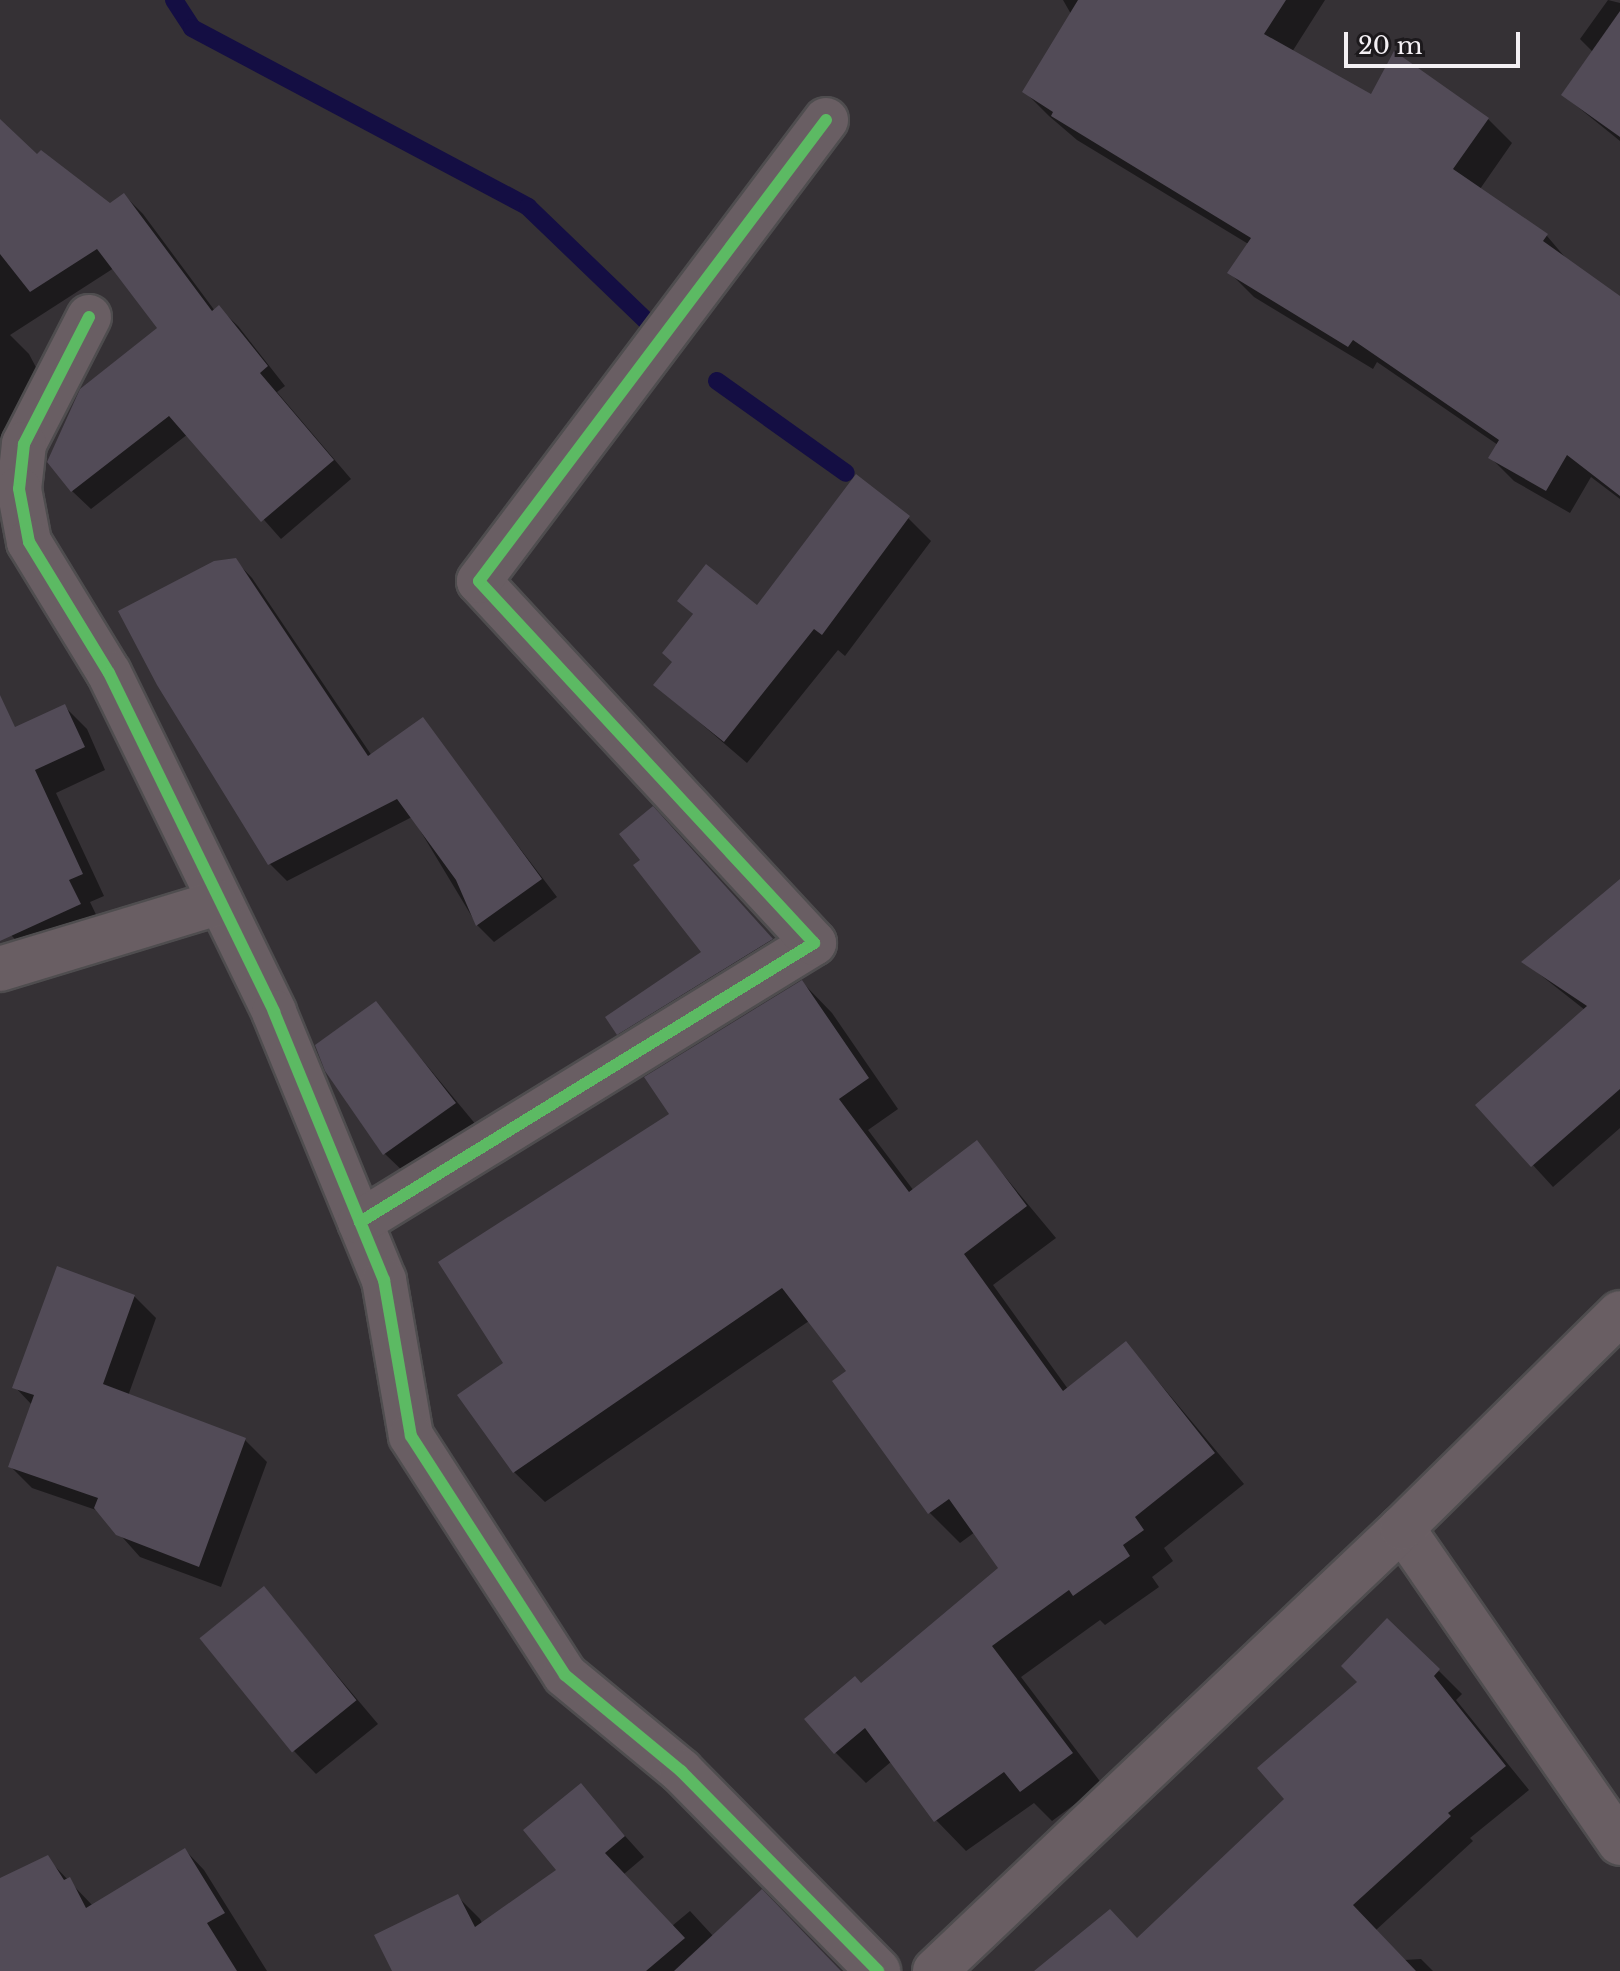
<!DOCTYPE html>
<html>
<head>
<meta charset="utf-8">
<style>
  body { margin:0 }
  #map { position:relative; width:1620px; height:1971px; overflow:hidden; background:#353135; font-family:"Libre Baskerville",serif }
  div>[style] { position:absolute }
  .shadow>* { inset:0; background:#0007 }
  .stream>* { height:18px; margin:-9px; padding:0 9px; transform-origin:9px; border-radius:9px; background:#140e43 }
  .building>* { inset:0; background:#524b57; transform-origin:0 0 }
  .roads { filter:drop-shadow(2px 0 #4f4d4f) drop-shadow(-2px 0 #4f4d4f) drop-shadow(0 2px #4f4d4f) drop-shadow(0 -2px #4f4d4f) }
  .minor>* { height:44px; margin:-22px; padding:0 22px; transform-origin:22px; border-radius:22px; background:#695e63 }
  .cycleway>* { height:12px; margin:-6px; padding:0 6px; transform-origin:6px; border-radius:6px; background:#5cba63 }
  span { translate:-50% -50%; white-space:nowrap; text-align:center; line-height:1.15; -webkit-text-stroke:7px #1c191c; paint-order:stroke }
  .scale { position:absolute; left:1344px; top:32px; width:176px; height:36px; box-sizing:border-box; border:4px solid #f4f0f4; border-top:0; padding-left:10px; font-size:24px; line-height:28px; white-space:nowrap; color:#f4f0f4; -webkit-text-stroke:6px #1c191c; paint-order:stroke }
</style>
</head>
<body>
<div id="map">
  <div class="shadow">
    <i style="clip-path:polygon(1063px 0,1325px 0,1292px 52px,1372px 96px,1488px 119px,1512px 143px,1480px 189px,1547px 236px,1569px 262px,1620px 298px,1620px 499px,1591px 477px,1570px 513px,1514px 481px,1490px 457px,1498px 445px,1377px 362px,1373px 369px,1254px 297px,1230px 273px,1250px 245px,1077px 140px,1049px 116px,1025px 92px,1071px 14px)"></i>
    <i style="clip-path:polygon(1608px 0,1620px 3px,1620px 141px,1563px 95px,1593px 52px,1580px 39px)"></i>
    <i style="clip-path:polygon(0 125px,37px 157px,110px 206px,124px 195px,143px 214px,215px 311px,219px 308px,238px 326px,285px 386px,277px 392px,351px 479px,281px 539px,188px 434px,91px 509px,72px 491px,160px 328px,114px 268px,10px 335px,29px 354px,50px 394px,26px 443px,0 452px)"></i>
    <i style="clip-path:polygon(908px 518px,931px 541px,845px 656px,838px 650px,747px 763px,656px 685px,674px 663px,695px 616px,680px 601px,757px 608px)"></i>
    <i style="clip-path:polygon(235px 560px,252px 578px,372px 756px,422px 720px,557px 897px,494px 942px,477px 925px,412px 817px,287px 881px,270px 864px,158px 684px)"></i>
    <i style="clip-path:polygon(64px 706px,87px 729px,105px 770px,56px 793px,104px 896px,90px 902px,102px 927px,33px 958px,11px 935px,0 911px,0 736px)"></i>
    <i style="clip-path:polygon(673px 829px,791px 960px,639px 1054px,618px 1034px,704px 953px)"></i>
    <i style="clip-path:polygon(1620px 920px,1620px 1128px,1553px 1187px,1478px 1105px,1585px 1010px,1524px 962px)"></i>
    <i style="clip-path:polygon(802px 982px,832px 1013px,898px 1109px,868px 1130px,914px 1191px,977px 1143px,1056px 1238px,993px 1285px,1068px 1389px,1126px 1343px,1244px 1484px,1164px 1548px,1173px 1561px,1152px 1577px,1159px 1587px,1105px 1625px,1100px 1620px,1021px 1677px,1102px 1784px,1052px 1821px,1034px 1803px,966px 1851px,936px 1820px,892px 1761px,866px 1783px,835px 1752px,862px 1685px,1001px 1569px,975px 1532px,960px 1543px,929px 1512px,849px 1372px,809px 1321px,545px 1502px,514px 1472px,506px 1364px,671px 1114px)"></i>
    <i style="clip-path:polygon(376px 1004px,477px 1126px,408px 1176px,385px 1154px,327px 1070px)"></i>
    <i style="clip-path:polygon(134px 1296px,156px 1318px,128px 1396px,245px 1440px,267px 1462px,221px 1587px,140px 1557px,99px 1511px,32px 1488px,11px 1467px,32px 1405px,15px 1387px)"></i>
    <i style="clip-path:polygon(264px 1589px,378px 1724px,316px 1774px,294px 1751px)"></i>
    <i style="clip-path:polygon(1439px 1671px,1462px 1694px,1456px 1700px,1529px 1790px,1470px 1838px,1473px 1841px,1376px 1930px,1404px 1960px,1421px 1959px,1433px 1971px,1037px 1971px,1138px 1941px,1286px 1799px)"></i>
    <i style="clip-path:polygon(580px 1786px,644px 1857px,624px 1874px,672px 1926px,690px 1911px,714px 1937px,839px 1971px,534px 1971px)"></i>
    <i style="clip-path:polygon(185px 1850px,204px 1870px,267px 1971px,0 1971px,0 1881px,47px 1858px,93px 1906px)"></i>
    <i style="clip-path:polygon(458px 1897px,480px 1919px,506px 1971px,395px 1971px)"></i>
  </div>
  <div class="stream">
    <i style="left:174px;top:0;width:33px;rotate:57deg"></i>
    <i style="left:192px;top:28px;width:381px;rotate:28deg"></i>
    <i style="left:528px;top:207px;width:189px;rotate:43.9deg"></i>
    <i style="left:717px;top:381px;width:158px;rotate:35.5deg"></i>
  </div>
  <div class="building">
    <i style="clip-path:polygon(1078px 0,1286px 0,1264px 34px,1371px 94px,1394px 51px,1489px 118px,1453px 169px,1548px 234px,1543px 241px,1620px 296px,1620px 496px,1567px 455px,1546px 491px,1488px 458px,1499px 440px,1353px 340px,1348px 347px,1227px 273px,1251px 238px,1051px 116px,1053px 112px,1022px 92px)"></i>
    <i style="clip-path:polygon(1620px 11px,1620px 137px,1561px 95px)"></i>
    <i style="clip-path:polygon(0 119px,37px 154px,41px 150px,110px 203px,124px 193px,212px 311px,219px 305px,268px 366px,260px 373px,334px 460px,261px 522px,169px 416px,71px 492px,47px 462px,80px 389px,157px 328px,97px 249px,30px 292px,0 254px)"></i>
    <i style="clip-path:polygon(856px 474px,910px 516px,822px 635px,814px 629px,724px 742px,653px 685px,672px 662px,662px 653px,693px 614px,677px 601px,706px 564px,757px 605px)"></i>
    <i style="clip-path:polygon(236px 558px,368px 756px,423px 717px,542px 879px,476px 926px,456px 880px,397px 799px,268px 865px,157px 685px,118px 611px,214px 561px)"></i>
    <i style="clip-path:polygon(0 695px,15px 727px,65px 704px,85px 747px,35px 770px,83px 874px,69px 880px,81px 904px,0 941px)"></i>
    <i style="clip-path:polygon(653px 806px,773px 939px,617px 1035px,605px 1017px,701px 952px,633px 865px,640px 860px,619px 834px)"></i>
    <i style="clip-path:polygon(1620px 879px,1620px 1089px,1531px 1167px,1475px 1105px,1587px 1006px,1521px 962px)"></i>
    <i style="clip-path:polygon(802px 980px,869px 1078px,839px 1099px,909px 1192px,977px 1140px,1027px 1206px,964px 1254px,1063px 1391px,1126px 1341px,1215px 1453px,1135px 1517px,1144px 1530px,1123px 1545px,1130px 1556px,1073px 1596px,1069px 1590px,992px 1646px,1073px 1753px,1020px 1792px,1004px 1772px,934px 1822px,865px 1728px,834px 1754px,804px 1719px,855px 1676px,861px 1683px,998px 1568px,949px 1499px,928px 1514px,832px 1381px,846px 1371px,782px 1288px,513px 1473px,457px 1395px,503px 1363px,438px 1262px,669px 1114px,644px 1077px)"></i>
    <i style="clip-path:polygon(376px 1001px,456px 1103px,383px 1155px,325px 1071px,315px 1045px)"></i>
    <i style="clip-path:polygon(57px 1266px,135px 1295px,103px 1384px,246px 1438px,199px 1567px,116px 1535px,94px 1508px,98px 1498px,8px 1467px,34px 1395px,12px 1388px)"></i>
    <i style="left:264px;top:1586px;width:147px;height:83px;rotate:51deg"></i>
    <i style="clip-path:polygon(1387px 1618px,1440px 1669px,1434px 1676px,1506px 1766px,1448px 1813px,1451px 1816px,1353px 1905px,1416px 1971px,1034px 1971px,1110px 1909px,1137px 1938px,1284px 1799px,1257px 1768px,1357px 1682px,1341px 1666px)"></i>
    <i style="clip-path:polygon(581px 1783px,625px 1836px,605px 1853px,685px 1938px,646px 1971px,392px 1971px,374px 1935px,458px 1894px,475px 1927px,556px 1870px,523px 1830px)"></i>
    <i style="clip-path:polygon(185px 1848px,225px 1913px,207px 1923px,237px 1971px,0 1971px,0 1878px,48px 1855px,64px 1880px,70px 1877px,86px 1908px)"></i>
    <i style="clip-path:polygon(762px 1889px,841px 1971px,674px 1971px)"></i>
  </div>
  <div class="roads">
    <div class="minor">
      <i style="left:89px;top:317px;width:143px;rotate:117.1deg"></i>
      <i style="left:24px;top:444px;width:45px;rotate:96.3deg"></i>
      <i style="left:19px;top:489px;width:54px;rotate:79.3deg"></i>
      <i style="left:29px;top:542px;width:153px;rotate:58.6deg"></i>
      <i style="left:109px;top:673px;width:377px;rotate:64deg"></i>
      <i style="left:274px;top:1012px;width:290px;rotate:67.7deg"></i>
      <i style="left:384px;top:1280px;width:158px;rotate:80.2deg"></i>
      <i style="left:411px;top:1436px;width:284px;rotate:57.2deg"></i>
      <i style="left:565px;top:1675px;width:151px;rotate:39.6deg"></i>
      <i style="left:681px;top:1771px;width:281px;rotate:45.4deg"></i>
      <i style="left:0;top:969px;width:230px;rotate:-16.9deg"></i>
      <i style="left:360px;top:1222px;width:533px;rotate:-31.57deg"></i>
      <i style="left:814px;top:943px;width:493px;rotate:-132.8deg"></i>
      <i style="left:479px;top:581px;width:577px;rotate:-53.03deg"></i>
      <i style="left:1402px;top:1528px;width:383px;rotate:55.3deg"></i>
      <i style="left:935px;top:1971px;width:644px;rotate:-43.49deg"></i>
      <i style="left:1402px;top:1528px;width:306px;rotate:-44.6deg"></i>
    </div>
  </div>
  <div class="cycleway">
    <i style="left:89px;top:317px;width:143px;rotate:117.1deg"></i>
    <i style="left:24px;top:444px;width:45px;rotate:96.3deg"></i>
    <i style="left:19px;top:489px;width:54px;rotate:79.3deg"></i>
    <i style="left:29px;top:542px;width:153px;rotate:58.6deg"></i>
    <i style="left:109px;top:673px;width:377px;rotate:64deg"></i>
    <i style="left:274px;top:1012px;width:290px;rotate:67.7deg"></i>
    <i style="left:384px;top:1280px;width:158px;rotate:80.2deg"></i>
    <i style="left:411px;top:1436px;width:284px;rotate:57.2deg"></i>
    <i style="left:565px;top:1675px;width:151px;rotate:39.6deg"></i>
    <i style="left:681px;top:1771px;width:281px;rotate:45.4deg"></i>
    <i style="left:360px;top:1222px;width:533px;rotate:-31.57deg"></i>
    <i style="left:814px;top:943px;width:493px;rotate:-132.8deg"></i>
    <i style="left:479px;top:581px;width:577px;rotate:-53.03deg"></i>
  </div>
  <div class="scale">20 m</div>
</div>
</body>
</html>
